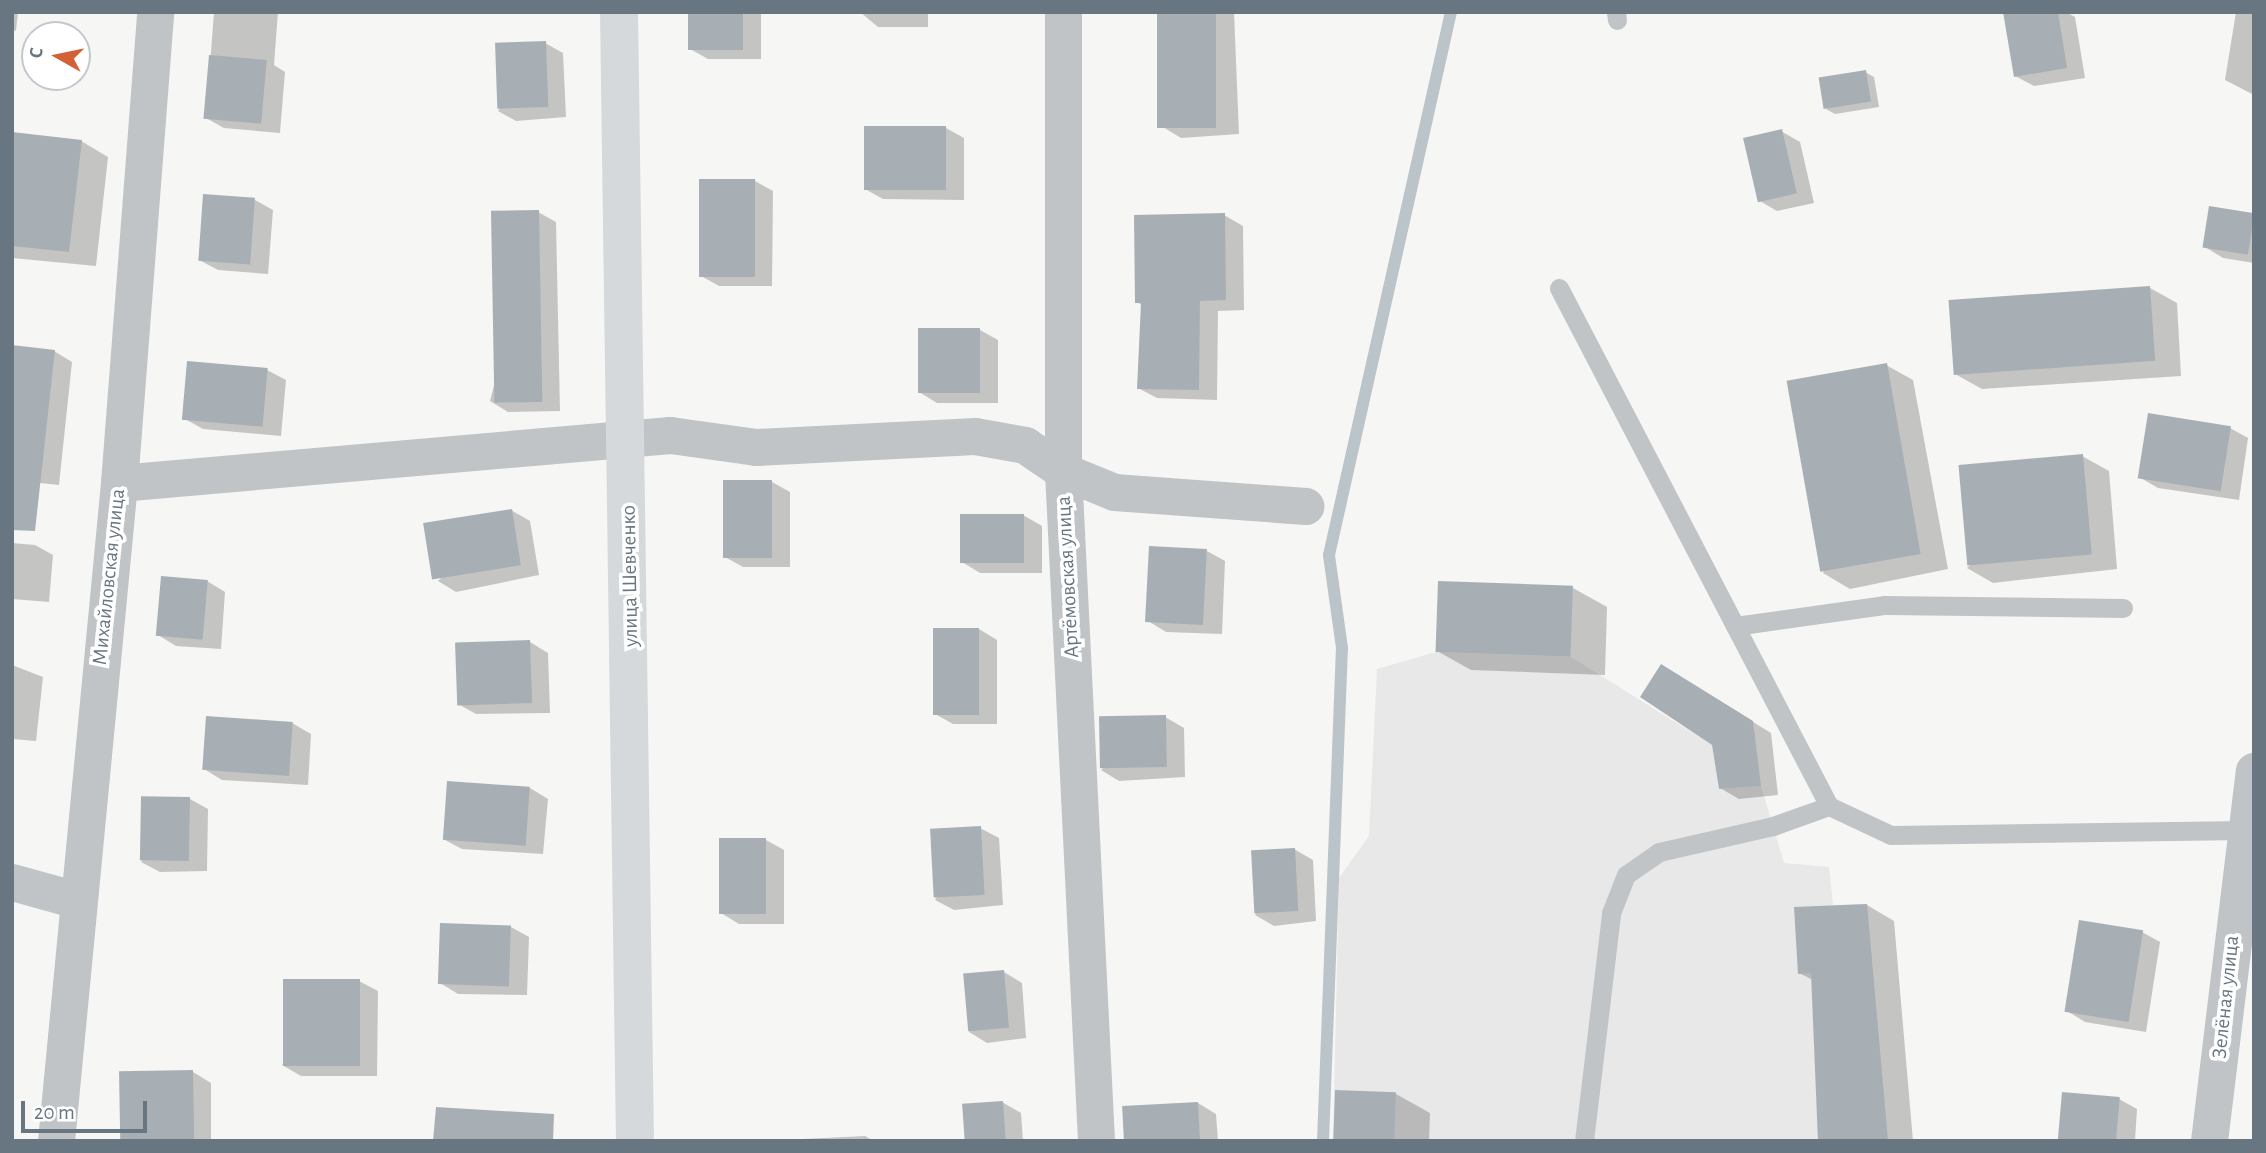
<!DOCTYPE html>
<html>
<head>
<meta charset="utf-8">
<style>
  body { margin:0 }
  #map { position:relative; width:2266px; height:1153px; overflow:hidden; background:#f6f7f4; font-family:"Alegreya Sans",sans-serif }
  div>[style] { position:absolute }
  .built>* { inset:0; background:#e7e8e7 }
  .shadow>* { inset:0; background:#0003 }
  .stream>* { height:12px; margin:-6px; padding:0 6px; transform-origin:6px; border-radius:6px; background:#bbc4c9 }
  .building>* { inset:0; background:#a8afb4; transform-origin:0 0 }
  .lane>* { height:19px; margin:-9.5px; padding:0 9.5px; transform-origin:9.5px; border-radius:9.5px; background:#c0c4c7 }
  .street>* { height:37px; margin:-18.5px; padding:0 18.5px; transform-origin:18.5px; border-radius:18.5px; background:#c0c4c7 }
  .primary>* { height:38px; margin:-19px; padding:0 19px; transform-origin:19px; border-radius:19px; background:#d5d9dc }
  span { translate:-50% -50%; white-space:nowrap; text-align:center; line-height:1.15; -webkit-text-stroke:7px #fff; paint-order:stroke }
  .street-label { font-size:21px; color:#687682 }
  .frame { position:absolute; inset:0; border:14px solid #687682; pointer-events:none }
  .north { position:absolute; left:21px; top:21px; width:70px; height:70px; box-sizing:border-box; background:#fff; border:2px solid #c3c8cd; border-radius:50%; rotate:279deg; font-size:19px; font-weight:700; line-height:28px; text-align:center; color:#687682 }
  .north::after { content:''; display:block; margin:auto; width:24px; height:32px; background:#d46136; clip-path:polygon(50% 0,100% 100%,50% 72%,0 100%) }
  .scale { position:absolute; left:21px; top:1101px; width:126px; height:32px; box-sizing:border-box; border:4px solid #687682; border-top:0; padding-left:9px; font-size:21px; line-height:24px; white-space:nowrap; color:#687682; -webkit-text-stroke:5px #fff; paint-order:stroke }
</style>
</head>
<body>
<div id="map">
  <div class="built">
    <i style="clip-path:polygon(1436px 652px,1571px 657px,1712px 745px,1719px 789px,1761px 786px,1784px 863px,1829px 867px,1833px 905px,1867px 904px,1888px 1141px,1333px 1141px,1339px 878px,1369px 836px,1377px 669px)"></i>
  </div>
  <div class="shadow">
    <i style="clip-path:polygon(12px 12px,18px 12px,16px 31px,12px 30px)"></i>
    <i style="clip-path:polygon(214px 12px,278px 12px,274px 65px,285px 72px,280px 133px,224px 128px,206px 118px)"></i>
    <i style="clip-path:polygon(690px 12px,761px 12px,761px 59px,708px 59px,690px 49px)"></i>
    <i style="clip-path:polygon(860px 12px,928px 12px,928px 27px,878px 27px)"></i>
    <i style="clip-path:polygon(1157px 12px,1234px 12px,1239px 134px,1181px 138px,1163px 127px)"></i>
    <i style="clip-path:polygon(2022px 12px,2066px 12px,2075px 17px,2085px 78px,2034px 86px,2015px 76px)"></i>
    <i style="clip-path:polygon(2236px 12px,2254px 12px,2254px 95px,2225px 80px)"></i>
    <i style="clip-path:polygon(545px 43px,563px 53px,566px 117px,516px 121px,498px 111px)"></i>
    <i style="clip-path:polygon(1865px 72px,1874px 77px,1879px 107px,1835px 114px,1826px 109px)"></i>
    <i style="clip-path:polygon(946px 128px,964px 138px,964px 200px,883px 199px,865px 189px)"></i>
    <i style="clip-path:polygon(1781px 131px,1800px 142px,1814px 203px,1777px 211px,1758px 200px)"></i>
    <i style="clip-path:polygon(12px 134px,81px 141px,108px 157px,96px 266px,12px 258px)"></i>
    <i style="clip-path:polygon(755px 181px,773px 191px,772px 286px,719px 286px,701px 276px)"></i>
    <i style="clip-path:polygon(255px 200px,273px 210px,268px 274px,218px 270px,199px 260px)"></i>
    <i style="clip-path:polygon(538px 212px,556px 222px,560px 411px,508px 412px,490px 401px)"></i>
    <i style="clip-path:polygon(1224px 215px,1243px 226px,1244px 310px,1218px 311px,1217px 400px,1157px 398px,1138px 388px,1143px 306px,1137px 302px)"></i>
    <i style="clip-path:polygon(2254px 215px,2254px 263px,2223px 258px,2205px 247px)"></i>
    <i style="clip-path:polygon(2150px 288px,2177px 303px,2181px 376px,1982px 389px,1955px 374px)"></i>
    <i style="clip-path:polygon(980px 330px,998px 340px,998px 403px,937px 403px,919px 392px)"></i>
    <i style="clip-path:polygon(54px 351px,72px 362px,59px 485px,12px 480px)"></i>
    <i style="clip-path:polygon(1886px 365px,1913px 380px,1948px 569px,1850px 589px,1823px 573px)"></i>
    <i style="clip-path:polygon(267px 370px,286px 380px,281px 436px,203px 429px,185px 419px)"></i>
    <i style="clip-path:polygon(2230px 428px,2248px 438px,2239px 500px,2158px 488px,2139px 477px)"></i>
    <i style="clip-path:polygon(2082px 456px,2109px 471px,2117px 569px,1993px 583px,1967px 568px)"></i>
    <i style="clip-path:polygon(772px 482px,790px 492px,790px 567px,743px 567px,725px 557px)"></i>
    <i style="clip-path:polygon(511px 510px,530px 521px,539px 575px,456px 592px,438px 581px)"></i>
    <i style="clip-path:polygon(1023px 515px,1042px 526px,1042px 573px,980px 573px,962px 562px)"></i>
    <i style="clip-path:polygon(12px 543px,35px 545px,53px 555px,49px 602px,12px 599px)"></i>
    <i style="clip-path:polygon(1207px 551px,1225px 561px,1222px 634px,1166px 632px,1148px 621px)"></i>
    <i style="clip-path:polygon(207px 581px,225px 592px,221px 649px,176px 646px,158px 635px)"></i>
    <i style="clip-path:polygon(1573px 588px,1607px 607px,1605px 675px,1471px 670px,1437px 651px)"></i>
    <i style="clip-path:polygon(979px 629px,997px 640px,997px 724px,953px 724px,935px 714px)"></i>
    <i style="clip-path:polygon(530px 642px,548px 653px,550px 713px,476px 714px,458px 704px)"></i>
    <i style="clip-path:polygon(12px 665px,43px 677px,36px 741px,12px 739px)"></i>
    <i style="clip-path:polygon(1680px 677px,1771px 733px,1778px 795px,1739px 799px,1720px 788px,1713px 744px)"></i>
    <i style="clip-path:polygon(1165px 717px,1184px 728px,1185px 777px,1119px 781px,1101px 770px)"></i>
    <i style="clip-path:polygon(292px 723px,311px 734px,308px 785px,222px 780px,204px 769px)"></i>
    <i style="clip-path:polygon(530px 788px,548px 799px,543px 854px,462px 849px,443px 839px)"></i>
    <i style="clip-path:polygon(190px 799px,208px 809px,207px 871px,160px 872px,141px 862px)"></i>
    <i style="clip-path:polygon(980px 828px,999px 838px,1003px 905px,954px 910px,935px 900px)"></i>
    <i style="clip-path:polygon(766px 840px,784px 850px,784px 924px,739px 924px,721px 913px)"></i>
    <i style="clip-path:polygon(1294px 849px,1313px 860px,1316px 921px,1274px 926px,1255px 915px)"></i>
    <i style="clip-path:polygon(1867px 905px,1894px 921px,1913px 1141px,1820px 1141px,1813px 980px,1799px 973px)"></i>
    <i style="clip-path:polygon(511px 927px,529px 937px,527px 995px,458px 994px,440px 983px)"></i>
    <i style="clip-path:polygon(2142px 932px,2160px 942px,2146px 1032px,2085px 1022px,2067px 1011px)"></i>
    <i style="clip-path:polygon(1004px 972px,1022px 983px,1026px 1038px,987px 1043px,969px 1032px)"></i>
    <i style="clip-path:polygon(359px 981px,378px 991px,377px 1076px,301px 1076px,282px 1065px)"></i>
    <i style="clip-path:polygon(193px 1072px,211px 1083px,211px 1141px,120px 1141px)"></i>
    <i style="clip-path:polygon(1396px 1094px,1430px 1113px,1429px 1141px,1335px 1141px)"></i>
    <i style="clip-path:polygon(2119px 1099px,2137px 1109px,2135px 1141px,2060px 1141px)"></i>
    <i style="clip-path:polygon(1002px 1102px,1021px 1113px,1023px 1141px,966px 1141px)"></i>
    <i style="clip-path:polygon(1198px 1103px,1216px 1114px,1218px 1141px,1126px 1141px)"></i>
    <i style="clip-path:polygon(865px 1136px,874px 1141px,782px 1141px,782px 1140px)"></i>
  </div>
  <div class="stream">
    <i style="left:1323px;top:1141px;width:493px;rotate:-87.8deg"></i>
    <i style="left:1342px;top:648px;width:94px;rotate:-98deg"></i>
    <i style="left:1329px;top:555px;width:557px;rotate:-77.34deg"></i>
  </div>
  <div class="building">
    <i style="left:688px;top:12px;width:55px;height:38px"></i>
    <i style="left:1157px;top:12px;width:59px;height:116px"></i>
    <i style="clip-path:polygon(2003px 12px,2058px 12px,2067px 68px,2014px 77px)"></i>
    <i style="left:546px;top:41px;width:66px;height:51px;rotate:88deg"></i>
    <i style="left:209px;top:55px;width:58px;height:64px;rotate:5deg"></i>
    <i style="left:1866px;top:70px;width:32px;height:48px;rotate:81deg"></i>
    <i style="left:864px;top:126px;width:82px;height:64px"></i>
    <i style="left:1782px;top:129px;width:66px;height:40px;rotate:77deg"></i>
    <i style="clip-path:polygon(12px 132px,82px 140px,69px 252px,12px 246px)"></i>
    <i style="left:699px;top:179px;width:56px;height:98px"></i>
    <i style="left:203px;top:194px;width:52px;height:67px;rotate:4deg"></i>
    <i style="left:2209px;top:206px;width:46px;height:42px;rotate:9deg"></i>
    <i style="left:539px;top:210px;width:192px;height:48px;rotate:89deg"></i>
    <i style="clip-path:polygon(1225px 213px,1226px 300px,1200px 301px,1199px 390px,1137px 389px,1141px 303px,1135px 303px,1134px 215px)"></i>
    <i style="left:2150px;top:286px;width:75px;height:202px;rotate:86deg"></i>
    <i style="left:918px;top:328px;width:62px;height:65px"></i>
    <i style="clip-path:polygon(12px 345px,55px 350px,35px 531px,12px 530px)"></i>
    <i style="left:187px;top:361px;width:81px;height:59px;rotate:5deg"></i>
    <i style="left:1887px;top:363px;width:194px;height:102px;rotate:80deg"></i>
    <i style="left:2148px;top:413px;width:84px;height:66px;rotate:9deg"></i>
    <i style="left:2083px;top:454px;width:101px;height:125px;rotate:85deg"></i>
    <i style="left:723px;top:480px;width:49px;height:78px"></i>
    <i style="left:512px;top:509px;width:57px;height:90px;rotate:81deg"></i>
    <i style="left:960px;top:514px;width:64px;height:49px"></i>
    <i style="left:1149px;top:546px;width:58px;height:76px;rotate:3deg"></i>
    <i style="left:161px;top:576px;width:47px;height:60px;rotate:5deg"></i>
    <i style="left:1438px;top:581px;width:135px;height:71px;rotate:2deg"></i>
    <i style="left:933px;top:628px;width:46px;height:87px"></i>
    <i style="left:530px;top:640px;width:63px;height:75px;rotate:88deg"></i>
    <i style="clip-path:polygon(1661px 664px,1753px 721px,1761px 786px,1719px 789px,1712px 745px,1640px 697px)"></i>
    <i style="left:1166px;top:715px;width:52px;height:67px;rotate:89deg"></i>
    <i style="left:206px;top:716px;width:87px;height:54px;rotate:4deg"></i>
    <i style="left:447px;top:781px;width:83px;height:59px;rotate:4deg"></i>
    <i style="left:190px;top:797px;width:64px;height:49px;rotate:91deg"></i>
    <i style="left:981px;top:826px;width:69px;height:51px;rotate:87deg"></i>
    <i style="left:719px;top:838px;width:47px;height:76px"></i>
    <i style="left:1295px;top:848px;width:63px;height:44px;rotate:87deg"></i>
    <i style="clip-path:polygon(1867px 904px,1888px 1141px,1818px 1141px,1811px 973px,1798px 974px,1794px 907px)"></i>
    <i style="left:2079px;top:920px;width:65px;height:93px;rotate:9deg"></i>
    <i style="left:440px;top:923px;width:71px;height:61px;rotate:2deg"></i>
    <i style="left:1004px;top:970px;width:58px;height:41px;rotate:85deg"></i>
    <i style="left:283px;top:979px;width:77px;height:87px"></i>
    <i style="left:193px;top:1070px;width:71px;height:74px;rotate:89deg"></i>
    <i style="left:1335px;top:1090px;width:61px;height:51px;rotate:2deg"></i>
    <i style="left:2062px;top:1092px;width:58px;height:49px;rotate:5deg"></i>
    <i style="left:1003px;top:1101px;width:40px;height:41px;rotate:86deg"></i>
    <i style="left:1198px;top:1102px;width:39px;height:76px;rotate:87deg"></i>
    <i style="clip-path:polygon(436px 1107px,554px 1114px,553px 1141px,433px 1141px)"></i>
  </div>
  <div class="lane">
    <i style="left:1616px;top:12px;width:8px;rotate:83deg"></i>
    <i style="left:1559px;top:288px;width:584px;rotate:62.47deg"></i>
    <i style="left:1829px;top:806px;width:68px;rotate:25.1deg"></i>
    <i style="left:1891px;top:835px;width:353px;rotate:-0.8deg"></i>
    <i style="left:1735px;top:626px;width:150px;rotate:-8deg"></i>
    <i style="left:1884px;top:605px;width:239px;rotate:0.7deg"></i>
    <i style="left:1584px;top:1141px;width:230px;rotate:-83.2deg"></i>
    <i style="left:1611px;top:913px;width:41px;rotate:-68.5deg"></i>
    <i style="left:1626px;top:875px;width:40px;rotate:-34.9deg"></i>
    <i style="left:1659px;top:852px;width:117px;rotate:-12.8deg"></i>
    <i style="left:1773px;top:826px;width:59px;rotate:-19.7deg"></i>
  </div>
  <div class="street">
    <i style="left:1063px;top:12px;width:459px;rotate:90deg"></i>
    <i style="left:1063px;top:471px;width:671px;rotate:87.18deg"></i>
    <i style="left:119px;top:483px;width:553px;rotate:-4.98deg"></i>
    <i style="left:670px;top:435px;width:87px;rotate:7.9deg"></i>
    <i style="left:756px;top:447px;width:219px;rotate:-2.9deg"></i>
    <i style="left:975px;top:436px;width:51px;rotate:10.2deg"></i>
    <i style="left:1025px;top:445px;width:46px;rotate:34.4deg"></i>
    <i style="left:1063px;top:471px;width:55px;rotate:22.4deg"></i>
    <i style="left:1114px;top:492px;width:192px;rotate:4.2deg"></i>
    <i style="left:12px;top:882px;width:67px;rotate:15.5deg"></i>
    <i style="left:56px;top:1141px;width:661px;rotate:-84.53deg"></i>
    <i style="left:119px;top:483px;width:472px;rotate:-85.6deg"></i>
    <i style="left:2209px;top:1141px;width:373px;rotate:-83.1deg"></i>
  </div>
  <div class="primary">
    <i style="left:619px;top:12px;width:1129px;rotate:89.19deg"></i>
  </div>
  <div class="street-label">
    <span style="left:630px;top:576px;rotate:-91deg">улица Шевченко</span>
    <span style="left:109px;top:577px;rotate:-84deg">Михайловская улица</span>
    <span style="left:1068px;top:577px;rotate:-93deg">Артёмовская улица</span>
    <span style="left:2226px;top:997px;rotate:-84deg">Зелёная улица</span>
  </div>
  <div class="frame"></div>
  <div class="north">С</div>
  <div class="scale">20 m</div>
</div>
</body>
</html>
